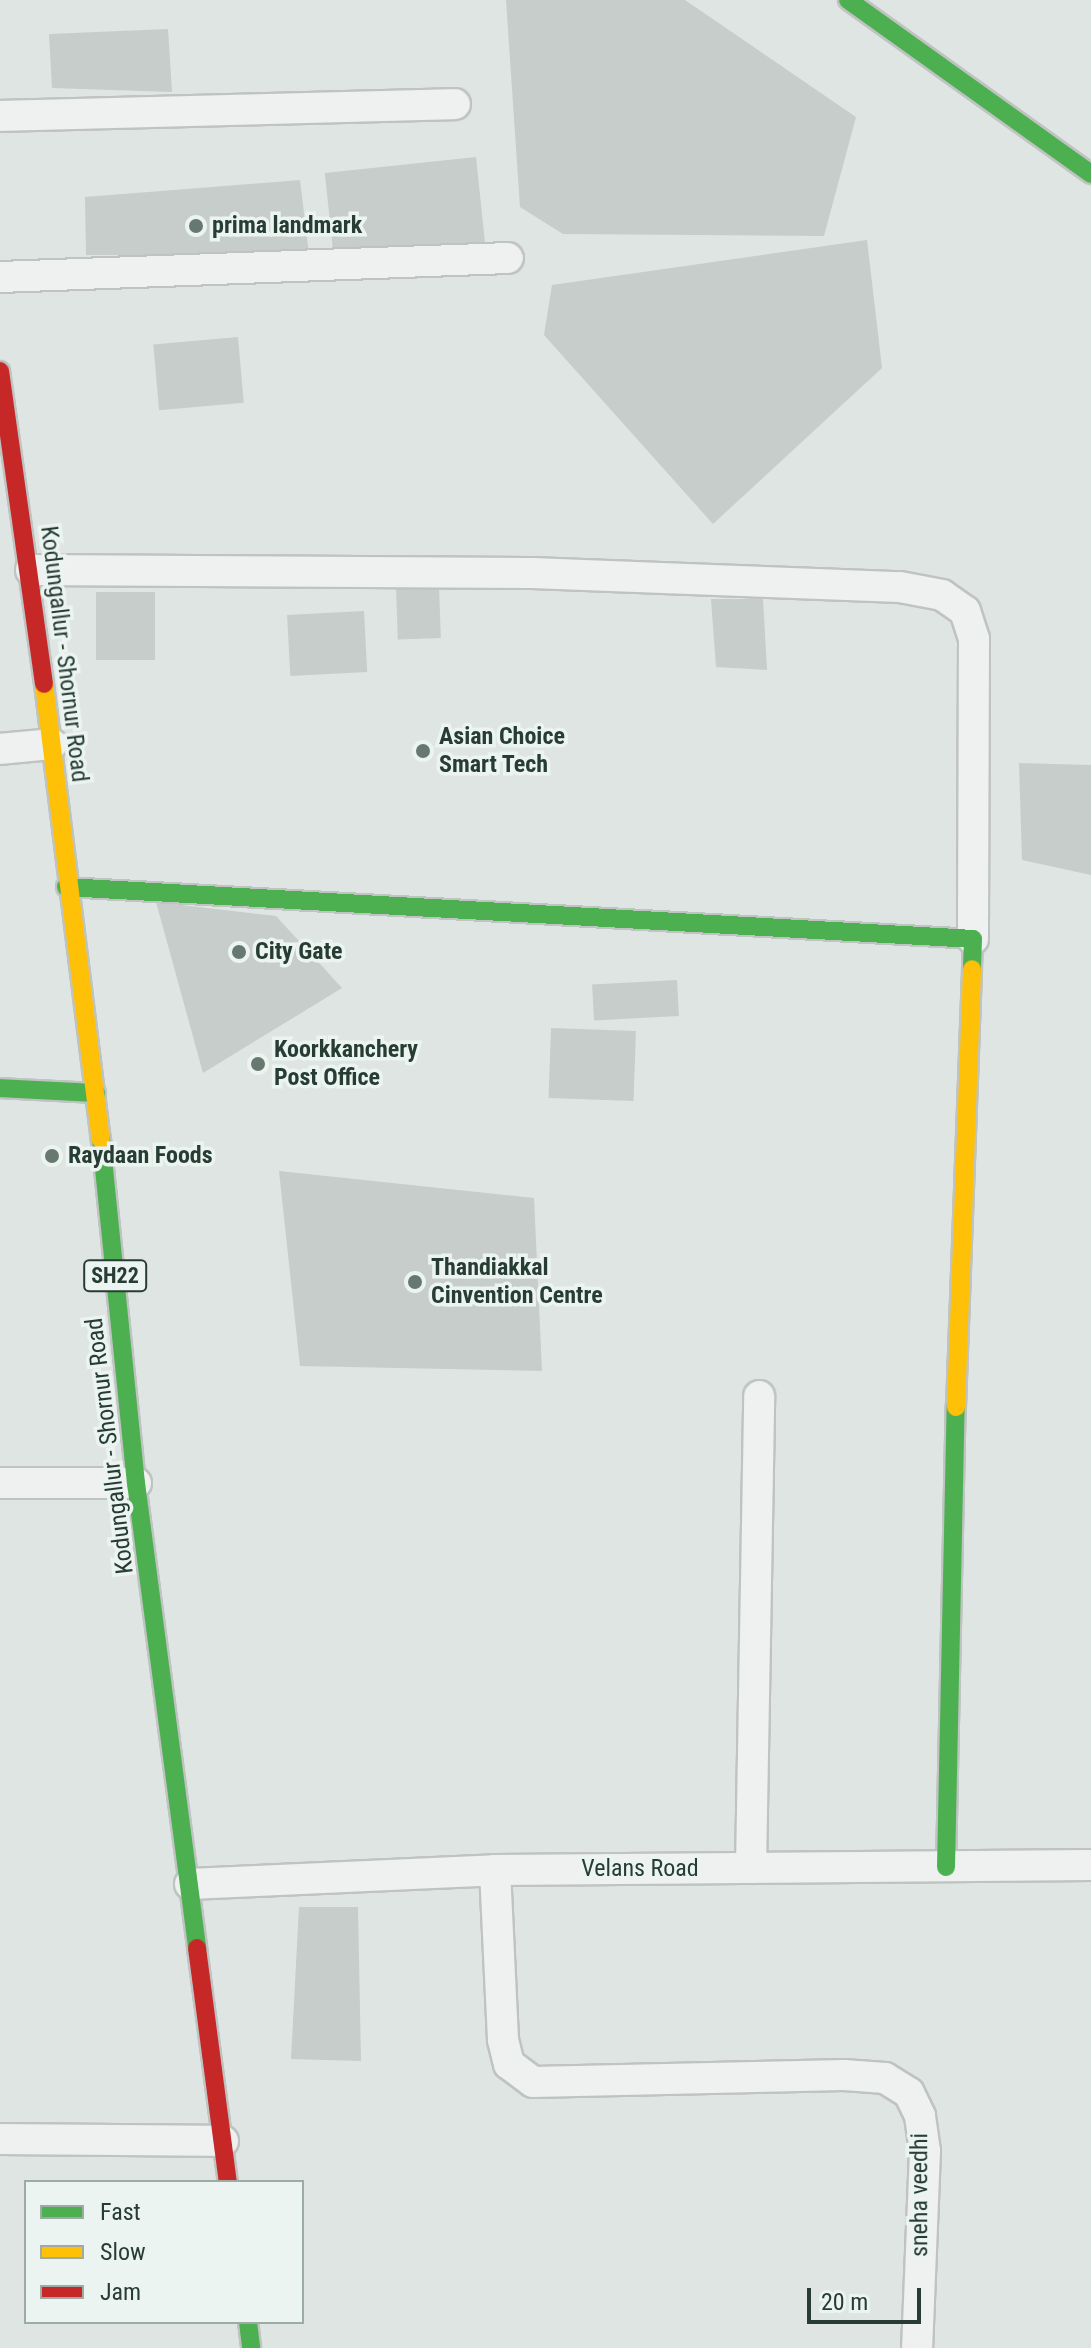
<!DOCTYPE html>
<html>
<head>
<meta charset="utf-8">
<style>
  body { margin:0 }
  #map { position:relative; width:1091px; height:2348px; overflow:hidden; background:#dfe5e2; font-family:"Roboto Condensed",sans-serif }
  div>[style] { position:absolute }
  .building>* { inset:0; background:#c7cdca; transform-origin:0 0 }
  .roads { filter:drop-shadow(2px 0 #bfc3c2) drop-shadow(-2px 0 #bfc3c2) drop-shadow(0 2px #bfc3c2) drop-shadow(0 -2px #bfc3c2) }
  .street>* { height:30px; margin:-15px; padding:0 15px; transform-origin:15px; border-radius:15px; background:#eef1f0 }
  .fast>* { height:18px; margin:-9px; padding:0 9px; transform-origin:9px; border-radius:9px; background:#4caf50 }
  .slow>* { height:18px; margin:-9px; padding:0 9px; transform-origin:9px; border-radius:9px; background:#ffc107 }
  .jam>* { height:18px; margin:-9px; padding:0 9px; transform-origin:9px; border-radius:9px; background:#c62828 }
  .dots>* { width:22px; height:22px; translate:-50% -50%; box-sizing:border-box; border:4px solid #ecf4f1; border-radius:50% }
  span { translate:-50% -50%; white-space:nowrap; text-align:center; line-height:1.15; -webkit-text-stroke:7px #ecf4f1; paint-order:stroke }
  .shield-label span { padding:2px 6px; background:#ecf4f1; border:2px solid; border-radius:6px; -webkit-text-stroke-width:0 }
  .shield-label { font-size:22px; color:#273d34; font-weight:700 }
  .poi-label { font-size:24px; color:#273d34; font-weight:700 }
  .left { translate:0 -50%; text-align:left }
  .street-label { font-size:24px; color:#273d34 }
  .legend { position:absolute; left:24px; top:2180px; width:280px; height:144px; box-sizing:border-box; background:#ecf4f1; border:2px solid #9daba5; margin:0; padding:10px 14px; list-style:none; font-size:24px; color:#273d34 }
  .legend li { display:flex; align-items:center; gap:16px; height:40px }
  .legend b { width:40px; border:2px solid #9daba5 }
  .scale { position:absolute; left:807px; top:2288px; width:114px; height:36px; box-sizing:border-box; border:4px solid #273d34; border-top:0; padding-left:10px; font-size:24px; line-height:28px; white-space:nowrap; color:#273d34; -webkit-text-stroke:6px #ecf4f1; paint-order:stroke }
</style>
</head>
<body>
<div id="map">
  <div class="building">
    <i style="clip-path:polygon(506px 0,685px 0,856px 117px,824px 236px,563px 234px,520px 207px)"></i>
    <i style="clip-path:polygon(168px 29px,172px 92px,52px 88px,49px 34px)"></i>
    <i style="left:476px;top:157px;width:97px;height:152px;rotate:84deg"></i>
    <i style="clip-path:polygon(300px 180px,309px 255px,86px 255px,85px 197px)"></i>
    <i style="clip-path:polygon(867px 240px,882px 368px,713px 524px,544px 335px,552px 285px)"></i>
    <i style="left:238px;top:337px;width:66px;height:85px;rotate:85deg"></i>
    <i style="left:439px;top:586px;width:52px;height:43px;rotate:88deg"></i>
    <i style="left:96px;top:592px;width:59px;height:68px"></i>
    <i style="clip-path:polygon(711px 599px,763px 599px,767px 670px,716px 667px)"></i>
    <i style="left:364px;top:611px;width:61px;height:77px;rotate:87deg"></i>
    <i style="clip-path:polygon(1019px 763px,1091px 765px,1091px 875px,1022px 860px)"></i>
    <i style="clip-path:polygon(156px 902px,276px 916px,342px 988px,203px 1073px)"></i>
    <i style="left:677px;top:980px;width:36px;height:85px;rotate:87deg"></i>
    <i style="left:551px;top:1028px;width:85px;height:70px;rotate:2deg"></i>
    <i style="clip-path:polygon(279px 1171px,534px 1198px,542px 1371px,300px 1366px)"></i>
    <i style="clip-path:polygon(299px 1907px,358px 1907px,361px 2061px,291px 2059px)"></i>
  </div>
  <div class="roads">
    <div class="street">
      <i style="left:0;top:116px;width:455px;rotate:-1.5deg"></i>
      <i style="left:0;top:277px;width:508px;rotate:-2.14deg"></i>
      <i style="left:31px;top:570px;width:501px;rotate:0.34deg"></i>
      <i style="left:532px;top:573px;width:368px;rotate:2.2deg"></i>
      <i style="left:900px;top:587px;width:43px;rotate:10.8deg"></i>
      <i style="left:942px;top:595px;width:28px;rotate:35deg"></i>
      <i style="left:965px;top:611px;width:29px;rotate:72deg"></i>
      <i style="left:974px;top:639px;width:300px;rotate:90.2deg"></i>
      <i style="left:0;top:749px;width:52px;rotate:-5.5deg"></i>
      <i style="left:0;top:1483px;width:136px"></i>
      <i style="left:751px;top:1868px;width:472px;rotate:-89deg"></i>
      <i style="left:495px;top:1870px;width:170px;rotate:87.3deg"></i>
      <i style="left:503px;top:2040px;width:25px;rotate:76deg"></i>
      <i style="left:509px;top:2064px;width:30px;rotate:37deg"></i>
      <i style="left:533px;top:2082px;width:311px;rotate:-1.3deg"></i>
      <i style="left:844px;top:2075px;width:41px;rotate:4.2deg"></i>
      <i style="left:885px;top:2078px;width:28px;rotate:32deg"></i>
      <i style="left:909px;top:2093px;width:25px;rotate:64deg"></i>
      <i style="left:920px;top:2116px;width:35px;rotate:82deg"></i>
      <i style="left:925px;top:2151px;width:197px;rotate:92.3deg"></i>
      <i style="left:190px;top:1884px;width:305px;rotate:-2.6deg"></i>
      <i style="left:495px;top:1870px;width:596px;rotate:-0.48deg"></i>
      <i style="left:0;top:2139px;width:223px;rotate:0.5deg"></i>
    </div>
    <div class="fast">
      <i style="left:848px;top:0;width:299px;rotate:35.6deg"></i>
      <i style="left:66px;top:887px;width:908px;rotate:3.28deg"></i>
      <i style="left:973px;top:939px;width:30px;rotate:92deg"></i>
      <i style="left:0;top:1088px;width:96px;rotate:3deg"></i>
      <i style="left:101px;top:1139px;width:346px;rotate:84.2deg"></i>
      <i style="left:136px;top:1483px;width:469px;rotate:82.5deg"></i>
      <i style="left:946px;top:1867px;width:460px;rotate:-88.8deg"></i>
      <i style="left:248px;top:2322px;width:26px;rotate:83deg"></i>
    </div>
    <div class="slow">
      <i style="left:44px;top:684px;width:459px;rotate:82.9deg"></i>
      <i style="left:956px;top:1407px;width:438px;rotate:-87.9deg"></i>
    </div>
    <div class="jam">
      <i style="left:0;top:371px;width:316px;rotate:82deg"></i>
      <i style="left:197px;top:1948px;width:236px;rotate:82.5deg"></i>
    </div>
  </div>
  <div class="dots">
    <i style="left:196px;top:226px;background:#677871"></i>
    <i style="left:423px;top:751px;background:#677871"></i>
    <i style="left:239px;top:952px;background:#677871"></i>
    <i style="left:258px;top:1064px;background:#677871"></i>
    <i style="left:52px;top:1156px;background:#677871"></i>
    <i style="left:415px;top:1282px;background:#677871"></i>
  </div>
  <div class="shield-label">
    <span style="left:115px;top:1276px">SH22</span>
  </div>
  <div class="poi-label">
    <span class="left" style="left:212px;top:226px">prima landmark</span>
    <span class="left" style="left:439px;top:751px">Asian Choice<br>Smart Tech</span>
    <span class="left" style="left:255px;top:952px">City Gate</span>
    <span class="left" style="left:274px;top:1064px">Koorkkanchery<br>Post Office</span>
    <span class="left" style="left:68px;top:1156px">Raydaan Foods</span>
    <span class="left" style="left:431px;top:1282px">Thandiakkal<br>Cinvention Centre</span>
  </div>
  <div class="street-label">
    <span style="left:64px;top:654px;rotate:83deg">Kodungallur - Shornur Road</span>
    <span style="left:110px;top:1446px;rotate:-97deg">Kodungallur - Shornur Road</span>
    <span style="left:640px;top:1869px">Velans Road</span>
    <span style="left:920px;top:2195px;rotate:-90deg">sneha veedhi</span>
  </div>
  <ul class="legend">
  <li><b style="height:10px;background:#4caf50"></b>Fast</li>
  <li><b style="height:10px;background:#ffc107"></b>Slow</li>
  <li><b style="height:10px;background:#c62828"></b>Jam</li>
  </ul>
  <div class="scale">20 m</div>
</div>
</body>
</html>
